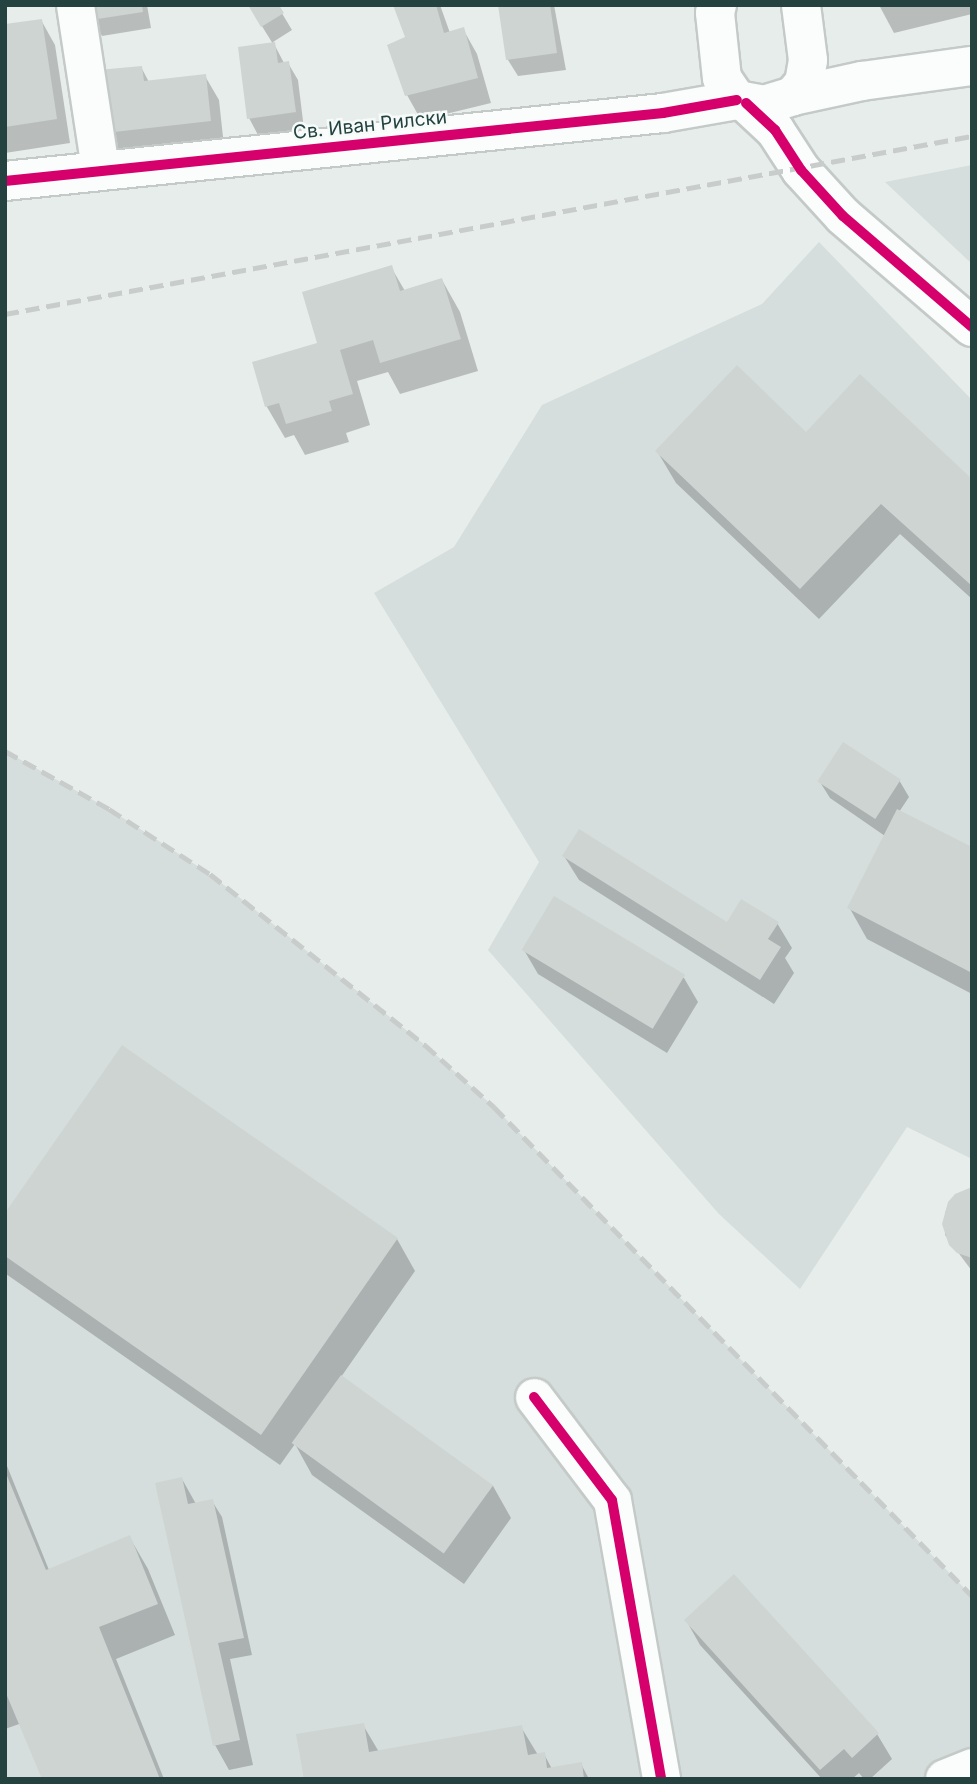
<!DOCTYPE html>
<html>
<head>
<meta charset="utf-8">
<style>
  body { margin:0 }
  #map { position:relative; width:977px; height:1784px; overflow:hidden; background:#e7edeb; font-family:Inter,sans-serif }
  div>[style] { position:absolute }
  .built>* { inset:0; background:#d5dedc }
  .shadow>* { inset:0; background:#0003 }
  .building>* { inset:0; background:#ced4d2; transform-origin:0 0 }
  .roads { filter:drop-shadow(2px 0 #c4cac8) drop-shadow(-2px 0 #c4cac8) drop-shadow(0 2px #c4cac8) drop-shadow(0 -2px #c4cac8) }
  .minor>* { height:37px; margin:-18.5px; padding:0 18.5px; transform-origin:18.5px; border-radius:18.5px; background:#fbfcfc }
  .tertiary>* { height:38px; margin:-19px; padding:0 19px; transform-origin:19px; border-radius:19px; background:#fbfcfc }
  .secondary>* { height:38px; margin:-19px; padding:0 19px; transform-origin:19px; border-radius:19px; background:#fbfcfc }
  .rail>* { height:5px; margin-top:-2.5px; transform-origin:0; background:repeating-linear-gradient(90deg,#c8cdcc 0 14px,transparent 0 21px) }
  .cycleway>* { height:10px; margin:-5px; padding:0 5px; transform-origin:5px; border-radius:5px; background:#d6006c }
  span { translate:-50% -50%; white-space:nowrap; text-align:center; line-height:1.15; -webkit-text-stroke:5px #f6fbf9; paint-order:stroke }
  .street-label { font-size:19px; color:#234240 }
  .frame { position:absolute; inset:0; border:7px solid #234240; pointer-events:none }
</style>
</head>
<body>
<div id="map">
  <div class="built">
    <i style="clip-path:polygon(972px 165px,972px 264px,885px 182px)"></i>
    <i style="clip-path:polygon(819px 242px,972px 400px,972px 1159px,907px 1127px,800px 1289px,719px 1214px,488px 950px,539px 862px,374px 593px,454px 547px,542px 405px,762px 304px)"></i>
    <i style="clip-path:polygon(5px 751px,109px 809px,210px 874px,425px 1045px,494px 1107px,972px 1596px,972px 1779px,5px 1779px)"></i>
  </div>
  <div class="shadow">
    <i style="clip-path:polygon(90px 5px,147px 5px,151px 28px,102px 36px,92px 19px)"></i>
    <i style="clip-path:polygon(249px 5px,277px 5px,292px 30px,273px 42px,284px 63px,288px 63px,298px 80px,304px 129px,258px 135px,249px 118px,273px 44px)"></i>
    <i style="clip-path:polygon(394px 5px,440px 5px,450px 33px,463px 29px,477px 54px,491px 103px,421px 120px,407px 95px,408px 38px)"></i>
    <i style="clip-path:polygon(500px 5px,554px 5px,566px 70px,518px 76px,508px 60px)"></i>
    <i style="clip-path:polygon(879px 5px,972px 5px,972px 14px,894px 33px)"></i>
    <i style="clip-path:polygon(41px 20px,55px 45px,70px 143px,5px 153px,5px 26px)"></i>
    <i style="clip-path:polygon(141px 67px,149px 82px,205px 76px,219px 100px,224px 146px,121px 157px,107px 133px)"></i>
    <i style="clip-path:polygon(391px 267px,405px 291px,442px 280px,460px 312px,478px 371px,400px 394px,388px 372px,357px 381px,370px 425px,346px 433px,349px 442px,305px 455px,294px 435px,285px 438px,267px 407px,254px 364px,319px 344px)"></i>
    <i style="clip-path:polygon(806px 434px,972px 481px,972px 599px,900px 534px,819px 619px,676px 483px,657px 451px)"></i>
    <i style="clip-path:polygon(899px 780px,909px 797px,899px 812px,972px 849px,972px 994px,867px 939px,849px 907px,885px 836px,830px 798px,820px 782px)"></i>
    <i style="clip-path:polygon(564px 856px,727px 925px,777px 923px,792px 948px,785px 958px,794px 973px,774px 1004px,579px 880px)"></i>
    <i style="clip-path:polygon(524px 950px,684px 978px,698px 1002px,667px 1053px,538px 974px)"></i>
    <i style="clip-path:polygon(972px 1190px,972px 1271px,945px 1235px,945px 1213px,949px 1203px)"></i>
    <i style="clip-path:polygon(5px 1216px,397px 1239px,415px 1271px,341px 1377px,493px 1486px,511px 1518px,464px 1584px,312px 1475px,295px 1444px,280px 1465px,6px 1274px)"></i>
    <i style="clip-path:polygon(5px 1461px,49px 1570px,130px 1538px,148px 1569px,175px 1635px,116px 1659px,164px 1779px,44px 1779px,22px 1723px,5px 1729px)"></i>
    <i style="clip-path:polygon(182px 1479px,196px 1504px,212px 1501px,222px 1517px,252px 1655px,230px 1659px,253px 1765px,229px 1770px,215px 1745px)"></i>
    <i style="clip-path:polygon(686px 1620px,877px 1734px,892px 1759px,870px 1779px,864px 1779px,859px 1773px,852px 1779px,822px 1779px,700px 1645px)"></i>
    <i style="clip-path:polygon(363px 1725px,379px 1752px,521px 1727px,538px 1755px,544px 1754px,552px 1769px,581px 1764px,589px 1779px,306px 1779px)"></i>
  </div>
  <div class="building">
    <i style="clip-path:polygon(88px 5px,142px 5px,143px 12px,91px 20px)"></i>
    <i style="clip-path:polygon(248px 5px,279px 5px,284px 13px,261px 27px)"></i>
    <i style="clip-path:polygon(393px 5px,436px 5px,444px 33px,464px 27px,478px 78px,405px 96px,387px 45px,405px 37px)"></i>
    <i style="clip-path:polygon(498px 5px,550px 5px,557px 53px,506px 60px)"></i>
    <i style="clip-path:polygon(42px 19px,57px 119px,5px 127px,5px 24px)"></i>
    <i style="clip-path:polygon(275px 42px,278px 63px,289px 61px,296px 112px,247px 119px,238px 47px)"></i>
    <i style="clip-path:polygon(142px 66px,144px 81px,206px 74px,211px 121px,105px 133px,98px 70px)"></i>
    <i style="clip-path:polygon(392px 265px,400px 291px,442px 278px,461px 339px,380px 363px,373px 340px,340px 350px,353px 394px,329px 401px,332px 411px,286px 424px,279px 403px,265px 407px,252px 362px,317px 343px,302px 292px)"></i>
    <i style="clip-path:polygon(737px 365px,806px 432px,860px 374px,972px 479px,972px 586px,881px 504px,800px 589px,655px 451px)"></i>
    <i style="left:843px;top:742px;width:69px;height:47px;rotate:33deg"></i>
    <i style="clip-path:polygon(897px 809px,972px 847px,972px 973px,847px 908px)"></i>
    <i style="clip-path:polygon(579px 829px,727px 922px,741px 899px,779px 922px,768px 939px,781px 947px,760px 980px,562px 856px)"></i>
    <i style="left:554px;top:896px;width:153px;height:63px;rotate:31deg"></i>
    <i style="clip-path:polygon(122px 1045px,398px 1238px,261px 1435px,5px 1256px,5px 1213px)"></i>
    <i style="clip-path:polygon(972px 1187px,972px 1258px,957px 1253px,949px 1245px,942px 1224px,948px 1202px,955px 1194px)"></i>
    <i style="left:341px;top:1375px;width:188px;height:84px;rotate:36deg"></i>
    <i style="clip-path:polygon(5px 1471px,46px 1570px,130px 1535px,158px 1604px,99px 1627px,160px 1779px,42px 1779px,5px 1691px)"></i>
    <i style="clip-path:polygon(182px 1477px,188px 1504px,213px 1499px,244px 1638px,218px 1643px,240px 1740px,213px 1746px,155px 1483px)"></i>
    <i style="clip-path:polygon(734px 1574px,879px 1733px,852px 1758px,844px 1749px,820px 1770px,684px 1620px)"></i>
    <i style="clip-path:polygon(364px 1723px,369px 1752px,522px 1725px,528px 1755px,545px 1752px,547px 1768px,582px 1762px,584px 1779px,304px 1779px,296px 1734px)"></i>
  </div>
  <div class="roads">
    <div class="minor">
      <i style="left:75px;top:5px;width:166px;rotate:81.3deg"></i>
      <i style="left:534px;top:1397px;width:129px;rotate:52.9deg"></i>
      <i style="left:612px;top:1500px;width:283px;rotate:80deg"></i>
    </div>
    <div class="tertiary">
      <i style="left:717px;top:5px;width:8px;rotate:104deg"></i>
      <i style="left:715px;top:13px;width:65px;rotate:83.9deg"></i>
      <i style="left:722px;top:78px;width:27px;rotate:56deg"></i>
      <i style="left:737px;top:100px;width:27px;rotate:10deg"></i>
      <i style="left:764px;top:105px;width:30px;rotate:-17deg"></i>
      <i style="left:793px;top:96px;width:17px;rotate:-50deg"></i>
      <i style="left:804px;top:83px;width:23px;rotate:-80deg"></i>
      <i style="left:808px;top:60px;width:55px;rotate:-97.3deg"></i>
      <i style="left:793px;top:96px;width:71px;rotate:-12.3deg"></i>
      <i style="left:862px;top:81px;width:111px;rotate:-7.8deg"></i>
      <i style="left:746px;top:103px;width:40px;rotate:43deg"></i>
      <i style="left:775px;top:130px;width:48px;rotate:57deg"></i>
      <i style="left:801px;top:170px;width:62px;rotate:47.6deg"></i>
      <i style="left:843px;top:216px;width:170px;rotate:40.7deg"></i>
      <i style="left:5px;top:181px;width:662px;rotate:-5.9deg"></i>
      <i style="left:663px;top:113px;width:75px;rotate:-10deg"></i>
    </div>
    <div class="secondary">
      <i style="left:945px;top:1779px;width:29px;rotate:-22deg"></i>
    </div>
  </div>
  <div class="rail">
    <i style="left:5px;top:314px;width:983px;rotate:-10.43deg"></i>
    <i style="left:5px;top:751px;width:119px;rotate:29.1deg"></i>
    <i style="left:109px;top:809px;width:120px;rotate:32.8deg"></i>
    <i style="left:210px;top:874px;width:275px;rotate:38.5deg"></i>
    <i style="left:425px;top:1045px;width:93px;rotate:41.9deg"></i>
    <i style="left:494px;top:1107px;width:684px;rotate:45.65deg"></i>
  </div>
  <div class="cycleway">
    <i style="left:746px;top:103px;width:40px;rotate:43deg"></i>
    <i style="left:775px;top:130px;width:48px;rotate:57deg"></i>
    <i style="left:801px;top:170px;width:62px;rotate:47.6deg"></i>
    <i style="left:843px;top:216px;width:170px;rotate:40.7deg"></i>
    <i style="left:5px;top:181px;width:662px;rotate:-5.9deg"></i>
    <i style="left:663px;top:113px;width:75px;rotate:-10deg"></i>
    <i style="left:534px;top:1397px;width:129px;rotate:52.9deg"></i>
    <i style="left:612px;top:1500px;width:283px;rotate:80deg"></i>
  </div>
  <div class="street-label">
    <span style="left:370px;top:125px;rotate:-6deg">Св. Иван Рилски</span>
  </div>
  <div class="frame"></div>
</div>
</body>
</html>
